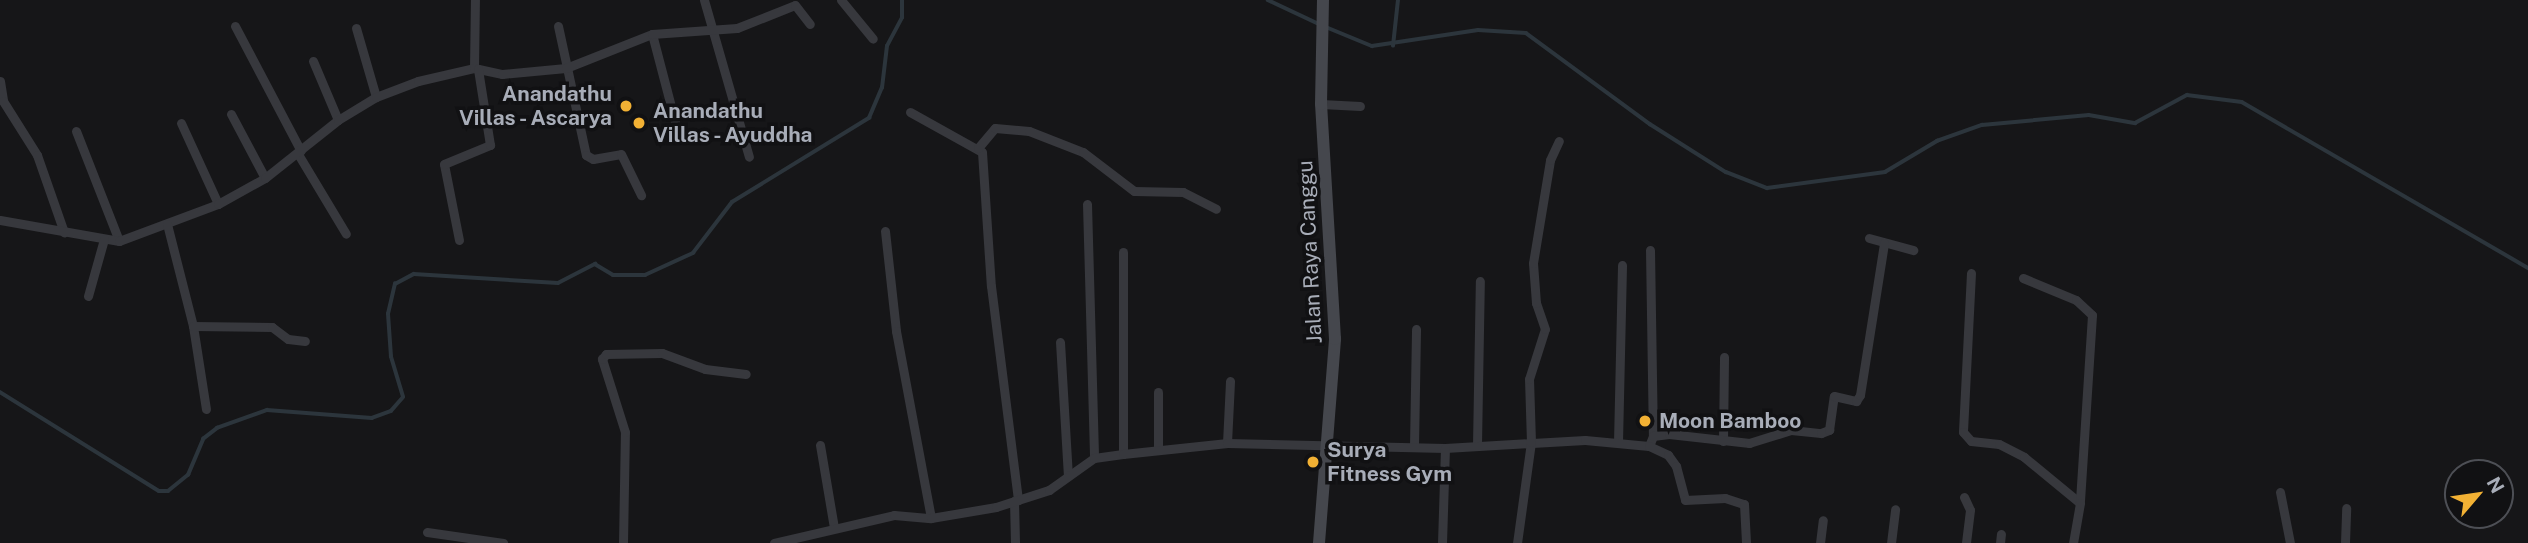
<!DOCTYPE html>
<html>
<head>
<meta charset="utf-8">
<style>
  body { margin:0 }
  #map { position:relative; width:2528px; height:543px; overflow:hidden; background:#161618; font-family:"Public Sans",sans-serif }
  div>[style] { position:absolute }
  .stream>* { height:3.5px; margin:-1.75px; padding:0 1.75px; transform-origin:1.75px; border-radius:1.75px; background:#2c353c }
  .minor>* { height:9px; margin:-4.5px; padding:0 4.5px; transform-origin:4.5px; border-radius:4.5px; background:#37383d }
  .secondary>* { height:12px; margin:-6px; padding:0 6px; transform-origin:6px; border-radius:6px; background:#45474d }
  .dots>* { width:19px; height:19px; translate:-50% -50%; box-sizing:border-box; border:4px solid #111113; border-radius:50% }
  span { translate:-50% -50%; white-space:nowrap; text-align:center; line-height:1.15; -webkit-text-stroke:7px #111113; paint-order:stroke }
  .poi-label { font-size:21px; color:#a8adb8; font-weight:700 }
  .right { translate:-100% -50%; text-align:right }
  .left { translate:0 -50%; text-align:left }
  .street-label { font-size:21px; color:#a8adb8 }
  .north { position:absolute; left:2444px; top:459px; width:70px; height:70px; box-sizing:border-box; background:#111113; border:2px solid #4d4f55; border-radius:50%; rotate:61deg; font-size:19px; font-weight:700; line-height:28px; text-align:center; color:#a8adb8 }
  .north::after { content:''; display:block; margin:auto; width:24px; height:32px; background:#f2b134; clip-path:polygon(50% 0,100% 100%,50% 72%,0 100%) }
</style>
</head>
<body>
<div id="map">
  <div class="stream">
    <i style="left:1268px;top:0;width:56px;rotate:25.2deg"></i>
    <i style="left:1326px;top:27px;width:50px;rotate:22.4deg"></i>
    <i style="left:1372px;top:46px;width:107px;rotate:-8.6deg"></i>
    <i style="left:1478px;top:30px;width:48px;rotate:3.6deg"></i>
    <i style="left:1526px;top:33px;width:154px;rotate:36.3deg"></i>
    <i style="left:1650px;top:124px;width:90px;rotate:32.3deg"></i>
    <i style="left:1726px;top:172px;width:44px;rotate:21.3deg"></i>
    <i style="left:1767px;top:188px;width:119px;rotate:-7.7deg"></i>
    <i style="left:1885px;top:172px;width:61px;rotate:-30.8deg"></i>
    <i style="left:1937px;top:141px;width:48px;rotate:-19.6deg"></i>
    <i style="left:1982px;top:125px;width:107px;rotate:-5.3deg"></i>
    <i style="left:2089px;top:115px;width:47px;rotate:9.9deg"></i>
    <i style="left:2135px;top:123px;width:59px;rotate:-28.3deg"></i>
    <i style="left:2187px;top:95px;width:55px;rotate:7.3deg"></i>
    <i style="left:2242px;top:102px;width:331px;rotate:30.1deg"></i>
    <i style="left:1393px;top:46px;width:46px;rotate:-83.8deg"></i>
    <i style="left:0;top:392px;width:187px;rotate:31.9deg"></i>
    <i style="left:159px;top:491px;width:9px"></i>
    <i style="left:168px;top:491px;width:26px;rotate:-39deg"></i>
    <i style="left:188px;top:475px;width:39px;rotate:-67deg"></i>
    <i style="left:203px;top:439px;width:18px;rotate:-38deg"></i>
    <i style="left:217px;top:428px;width:53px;rotate:-19.8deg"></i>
    <i style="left:267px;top:410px;width:105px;rotate:4.4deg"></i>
    <i style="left:372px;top:418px;width:20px;rotate:-20deg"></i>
    <i style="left:391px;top:411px;width:18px;rotate:-49deg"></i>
    <i style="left:403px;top:397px;width:42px;rotate:-106.7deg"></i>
    <i style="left:391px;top:357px;width:43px;rotate:-94deg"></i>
    <i style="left:388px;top:314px;width:31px;rotate:-77deg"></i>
    <i style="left:395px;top:284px;width:21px;rotate:-28deg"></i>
    <i style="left:414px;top:274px;width:144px;rotate:3.6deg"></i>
    <i style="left:558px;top:283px;width:42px;rotate:-27.2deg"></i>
    <i style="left:595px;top:264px;width:21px;rotate:31deg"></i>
    <i style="left:613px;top:275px;width:32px"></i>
    <i style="left:645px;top:275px;width:53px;rotate:-24.6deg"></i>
    <i style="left:693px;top:253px;width:64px;rotate:-52.6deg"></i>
    <i style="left:732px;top:202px;width:161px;rotate:-31.5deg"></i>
    <i style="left:869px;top:118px;width:33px;rotate:-67deg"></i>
    <i style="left:882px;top:88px;width:42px;rotate:-83.2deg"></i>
    <i style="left:887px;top:46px;width:32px;rotate:-62deg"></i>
    <i style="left:902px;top:18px;width:18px;rotate:-90deg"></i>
  </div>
  <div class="minor">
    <i style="left:704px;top:0;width:163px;rotate:74deg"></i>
    <i style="left:841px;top:0;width:50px;rotate:50.6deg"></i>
    <i style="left:235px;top:26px;width:141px;rotate:62.2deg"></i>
    <i style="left:558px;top:26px;width:132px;rotate:77.8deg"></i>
    <i style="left:586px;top:155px;width:8px;rotate:30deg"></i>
    <i style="left:593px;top:159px;width:28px;rotate:-10deg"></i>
    <i style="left:621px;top:154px;width:46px;rotate:64deg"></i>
    <i style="left:356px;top:28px;width:72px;rotate:73.8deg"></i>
    <i style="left:652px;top:34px;width:102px;rotate:75.3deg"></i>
    <i style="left:313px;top:61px;width:64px;rotate:67deg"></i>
    <i style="left:474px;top:68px;width:68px;rotate:-89.2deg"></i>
    <i style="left:0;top:81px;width:20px;rotate:81deg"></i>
    <i style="left:3px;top:101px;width:64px;rotate:57.8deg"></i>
    <i style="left:37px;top:155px;width:82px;rotate:70.7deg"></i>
    <i style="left:1321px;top:104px;width:39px;rotate:3deg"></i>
    <i style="left:910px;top:112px;width:82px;rotate:29.1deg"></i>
    <i style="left:982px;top:152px;width:134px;rotate:86.2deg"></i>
    <i style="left:991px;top:286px;width:216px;rotate:82.8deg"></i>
    <i style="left:231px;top:114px;width:72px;rotate:62deg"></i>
    <i style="left:181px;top:123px;width:89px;rotate:65.4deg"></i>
    <i style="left:76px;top:131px;width:118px;rotate:68.6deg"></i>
    <i style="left:978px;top:148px;width:26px;rotate:-50deg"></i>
    <i style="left:995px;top:128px;width:34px;rotate:5deg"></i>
    <i style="left:1029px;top:131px;width:58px;rotate:21.3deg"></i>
    <i style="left:1083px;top:152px;width:64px;rotate:37.4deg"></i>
    <i style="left:1134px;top:191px;width:49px;rotate:1.2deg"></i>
    <i style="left:1183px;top:192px;width:37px;rotate:27deg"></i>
    <i style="left:298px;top:154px;width:93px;rotate:59deg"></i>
    <i style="left:1087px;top:204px;width:254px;rotate:88.4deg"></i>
    <i style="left:0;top:220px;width:121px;rotate:10deg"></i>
    <i style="left:119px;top:241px;width:106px;rotate:-20.5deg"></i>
    <i style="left:218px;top:204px;width:54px;rotate:-29deg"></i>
    <i style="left:265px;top:178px;width:93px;rotate:-38.5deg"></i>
    <i style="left:338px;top:120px;width:44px;rotate:-31.2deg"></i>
    <i style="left:376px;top:97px;width:45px;rotate:-20.9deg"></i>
    <i style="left:418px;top:81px;width:57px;rotate:-13.1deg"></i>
    <i style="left:474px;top:68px;width:29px;rotate:12deg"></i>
    <i style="left:502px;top:74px;width:64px;rotate:-5.4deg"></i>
    <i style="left:566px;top:68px;width:92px;rotate:-21.6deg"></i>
    <i style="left:652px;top:34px;width:85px;rotate:-4deg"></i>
    <i style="left:737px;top:28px;width:62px;rotate:-21.6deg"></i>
    <i style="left:795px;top:5px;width:24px;rotate:52deg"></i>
    <i style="left:167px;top:224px;width:105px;rotate:75.7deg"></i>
    <i style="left:193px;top:326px;width:84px;rotate:81.1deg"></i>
    <i style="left:885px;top:231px;width:101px;rotate:83.7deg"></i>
    <i style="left:896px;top:331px;width:190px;rotate:79.4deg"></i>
    <i style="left:1869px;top:238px;width:46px;rotate:15.3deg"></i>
    <i style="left:459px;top:240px;width:77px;rotate:-101.2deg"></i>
    <i style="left:444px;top:164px;width:50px;rotate:-22.4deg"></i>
    <i style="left:490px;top:145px;width:77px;rotate:-99deg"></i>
    <i style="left:1650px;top:250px;width:186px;rotate:89.1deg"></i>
    <i style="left:1971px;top:273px;width:159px;rotate:92.9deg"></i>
    <i style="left:1963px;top:432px;width:12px;rotate:48deg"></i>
    <i style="left:1971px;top:441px;width:28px;rotate:6deg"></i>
    <i style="left:1999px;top:444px;width:28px;rotate:27deg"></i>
    <i style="left:2024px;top:457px;width:72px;rotate:39.4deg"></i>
    <i style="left:2023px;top:278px;width:57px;rotate:22.5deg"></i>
    <i style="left:2076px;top:300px;width:22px;rotate:43deg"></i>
    <i style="left:2092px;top:315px;width:188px;rotate:93.7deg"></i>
    <i style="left:2080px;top:503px;width:41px;rotate:99.9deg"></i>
    <i style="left:88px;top:296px;width:59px;rotate:-74.3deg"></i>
    <i style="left:193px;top:326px;width:79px;rotate:0.7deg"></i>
    <i style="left:272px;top:327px;width:20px;rotate:37deg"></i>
    <i style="left:288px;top:339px;width:17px;rotate:7deg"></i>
    <i style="left:1060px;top:342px;width:134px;rotate:86.6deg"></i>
    <i style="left:1158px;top:392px;width:58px;rotate:90deg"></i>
    <i style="left:1723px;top:441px;width:84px;rotate:-89.3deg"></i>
    <i style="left:1618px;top:442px;width:177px;rotate:-88.7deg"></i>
    <i style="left:1227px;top:443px;width:62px;rotate:-87.2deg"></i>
    <i style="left:820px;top:445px;width:84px;rotate:80.4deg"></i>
    <i style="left:1477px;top:445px;width:164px;rotate:-89deg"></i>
    <i style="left:1414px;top:446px;width:117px;rotate:-89deg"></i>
    <i style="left:1649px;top:446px;width:11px;rotate:-68deg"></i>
    <i style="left:1653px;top:436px;width:16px;rotate:-7deg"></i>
    <i style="left:1669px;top:434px;width:81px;rotate:6.4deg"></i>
    <i style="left:1749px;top:443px;width:44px;rotate:-17.2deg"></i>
    <i style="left:1791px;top:430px;width:30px;rotate:6deg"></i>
    <i style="left:1821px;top:433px;width:9px;rotate:-21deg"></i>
    <i style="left:1829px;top:430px;width:34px;rotate:-82deg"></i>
    <i style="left:1834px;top:396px;width:23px;rotate:13deg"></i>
    <i style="left:1856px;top:401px;width:7px;rotate:-56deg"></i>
    <i style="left:1860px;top:395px;width:154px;rotate:-81deg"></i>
    <i style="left:1123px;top:454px;width:202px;rotate:-90deg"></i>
    <i style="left:2280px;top:492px;width:52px;rotate:78.9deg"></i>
    <i style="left:1964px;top:497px;width:14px;rotate:65deg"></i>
    <i style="left:1970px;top:510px;width:33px;rotate:97deg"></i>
    <i style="left:1014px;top:501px;width:42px;rotate:88.6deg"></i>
    <i style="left:427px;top:532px;width:77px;rotate:8.2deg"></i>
    <i style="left:623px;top:543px;width:111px;rotate:-89deg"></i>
    <i style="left:625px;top:432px;width:77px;rotate:-107.5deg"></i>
    <i style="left:602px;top:359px;width:6px;rotate:-51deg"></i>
    <i style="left:606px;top:354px;width:56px;rotate:-1deg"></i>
    <i style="left:662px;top:353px;width:46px;rotate:20.4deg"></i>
    <i style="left:705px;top:369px;width:41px;rotate:7deg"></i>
    <i style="left:774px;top:543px;width:123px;rotate:-13.1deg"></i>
    <i style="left:894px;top:515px;width:37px;rotate:5deg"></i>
    <i style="left:931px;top:518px;width:66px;rotate:-9.6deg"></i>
    <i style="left:996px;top:507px;width:56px;rotate:-17.8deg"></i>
    <i style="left:1049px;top:490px;width:55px;rotate:-35.4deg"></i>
    <i style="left:1094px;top:458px;width:29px;rotate:-8deg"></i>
    <i style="left:1123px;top:454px;width:105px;rotate:-6deg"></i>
    <i style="left:1227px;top:443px;width:218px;rotate:1.3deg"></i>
    <i style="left:1445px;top:448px;width:140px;rotate:-3.3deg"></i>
    <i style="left:1585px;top:440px;width:64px;rotate:5.4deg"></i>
    <i style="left:1649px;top:446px;width:21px;rotate:25deg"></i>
    <i style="left:1668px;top:455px;width:14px;rotate:54deg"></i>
    <i style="left:1676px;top:466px;width:35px;rotate:75deg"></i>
    <i style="left:1685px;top:500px;width:40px;rotate:-2.9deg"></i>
    <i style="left:1725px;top:498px;width:20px;rotate:18deg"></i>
    <i style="left:1744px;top:504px;width:39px;rotate:87deg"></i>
    <i style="left:1442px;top:543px;width:95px;rotate:-88.2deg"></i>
    <i style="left:1517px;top:543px;width:102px;rotate:-82.1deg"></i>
    <i style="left:1531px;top:442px;width:63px;rotate:-91.8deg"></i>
    <i style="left:1529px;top:379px;width:52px;rotate:-72.3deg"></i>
    <i style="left:1545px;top:329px;width:28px;rotate:-109deg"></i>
    <i style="left:1536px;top:303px;width:40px;rotate:-94.3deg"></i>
    <i style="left:1533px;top:263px;width:104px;rotate:-80.6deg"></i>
    <i style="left:1550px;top:160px;width:21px;rotate:-65deg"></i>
    <i style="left:1820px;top:543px;width:23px;rotate:-83deg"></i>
    <i style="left:1891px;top:543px;width:34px;rotate:-83deg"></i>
    <i style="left:2000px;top:543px;width:9px;rotate:-84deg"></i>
    <i style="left:2345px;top:543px;width:35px;rotate:-88deg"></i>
  </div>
  <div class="secondary">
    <i style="left:1319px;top:543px;width:205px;rotate:-85.5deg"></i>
    <i style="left:1335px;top:339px;width:235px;rotate:-93.4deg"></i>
    <i style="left:1321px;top:104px;width:104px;rotate:-88.9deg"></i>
  </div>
  <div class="dots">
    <i style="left:626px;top:106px;background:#f2b134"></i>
    <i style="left:639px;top:123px;background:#f2b134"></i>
    <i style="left:1645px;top:421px;background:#f2b134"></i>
    <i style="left:1313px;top:462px;background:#f2b134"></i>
  </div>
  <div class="poi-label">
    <span class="right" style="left:612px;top:106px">Anandathu<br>Villas - Ascarya</span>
    <span class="left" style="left:653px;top:123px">Anandathu<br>Villas - Ayuddha</span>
    <span class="left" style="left:1659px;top:421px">Moon Bamboo</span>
    <span class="left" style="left:1327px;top:462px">Surya<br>Fitness Gym</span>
  </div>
  <div class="street-label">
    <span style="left:1310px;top:252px;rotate:-93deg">Jalan Raya Canggu</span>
  </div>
  <div class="north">N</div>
</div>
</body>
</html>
